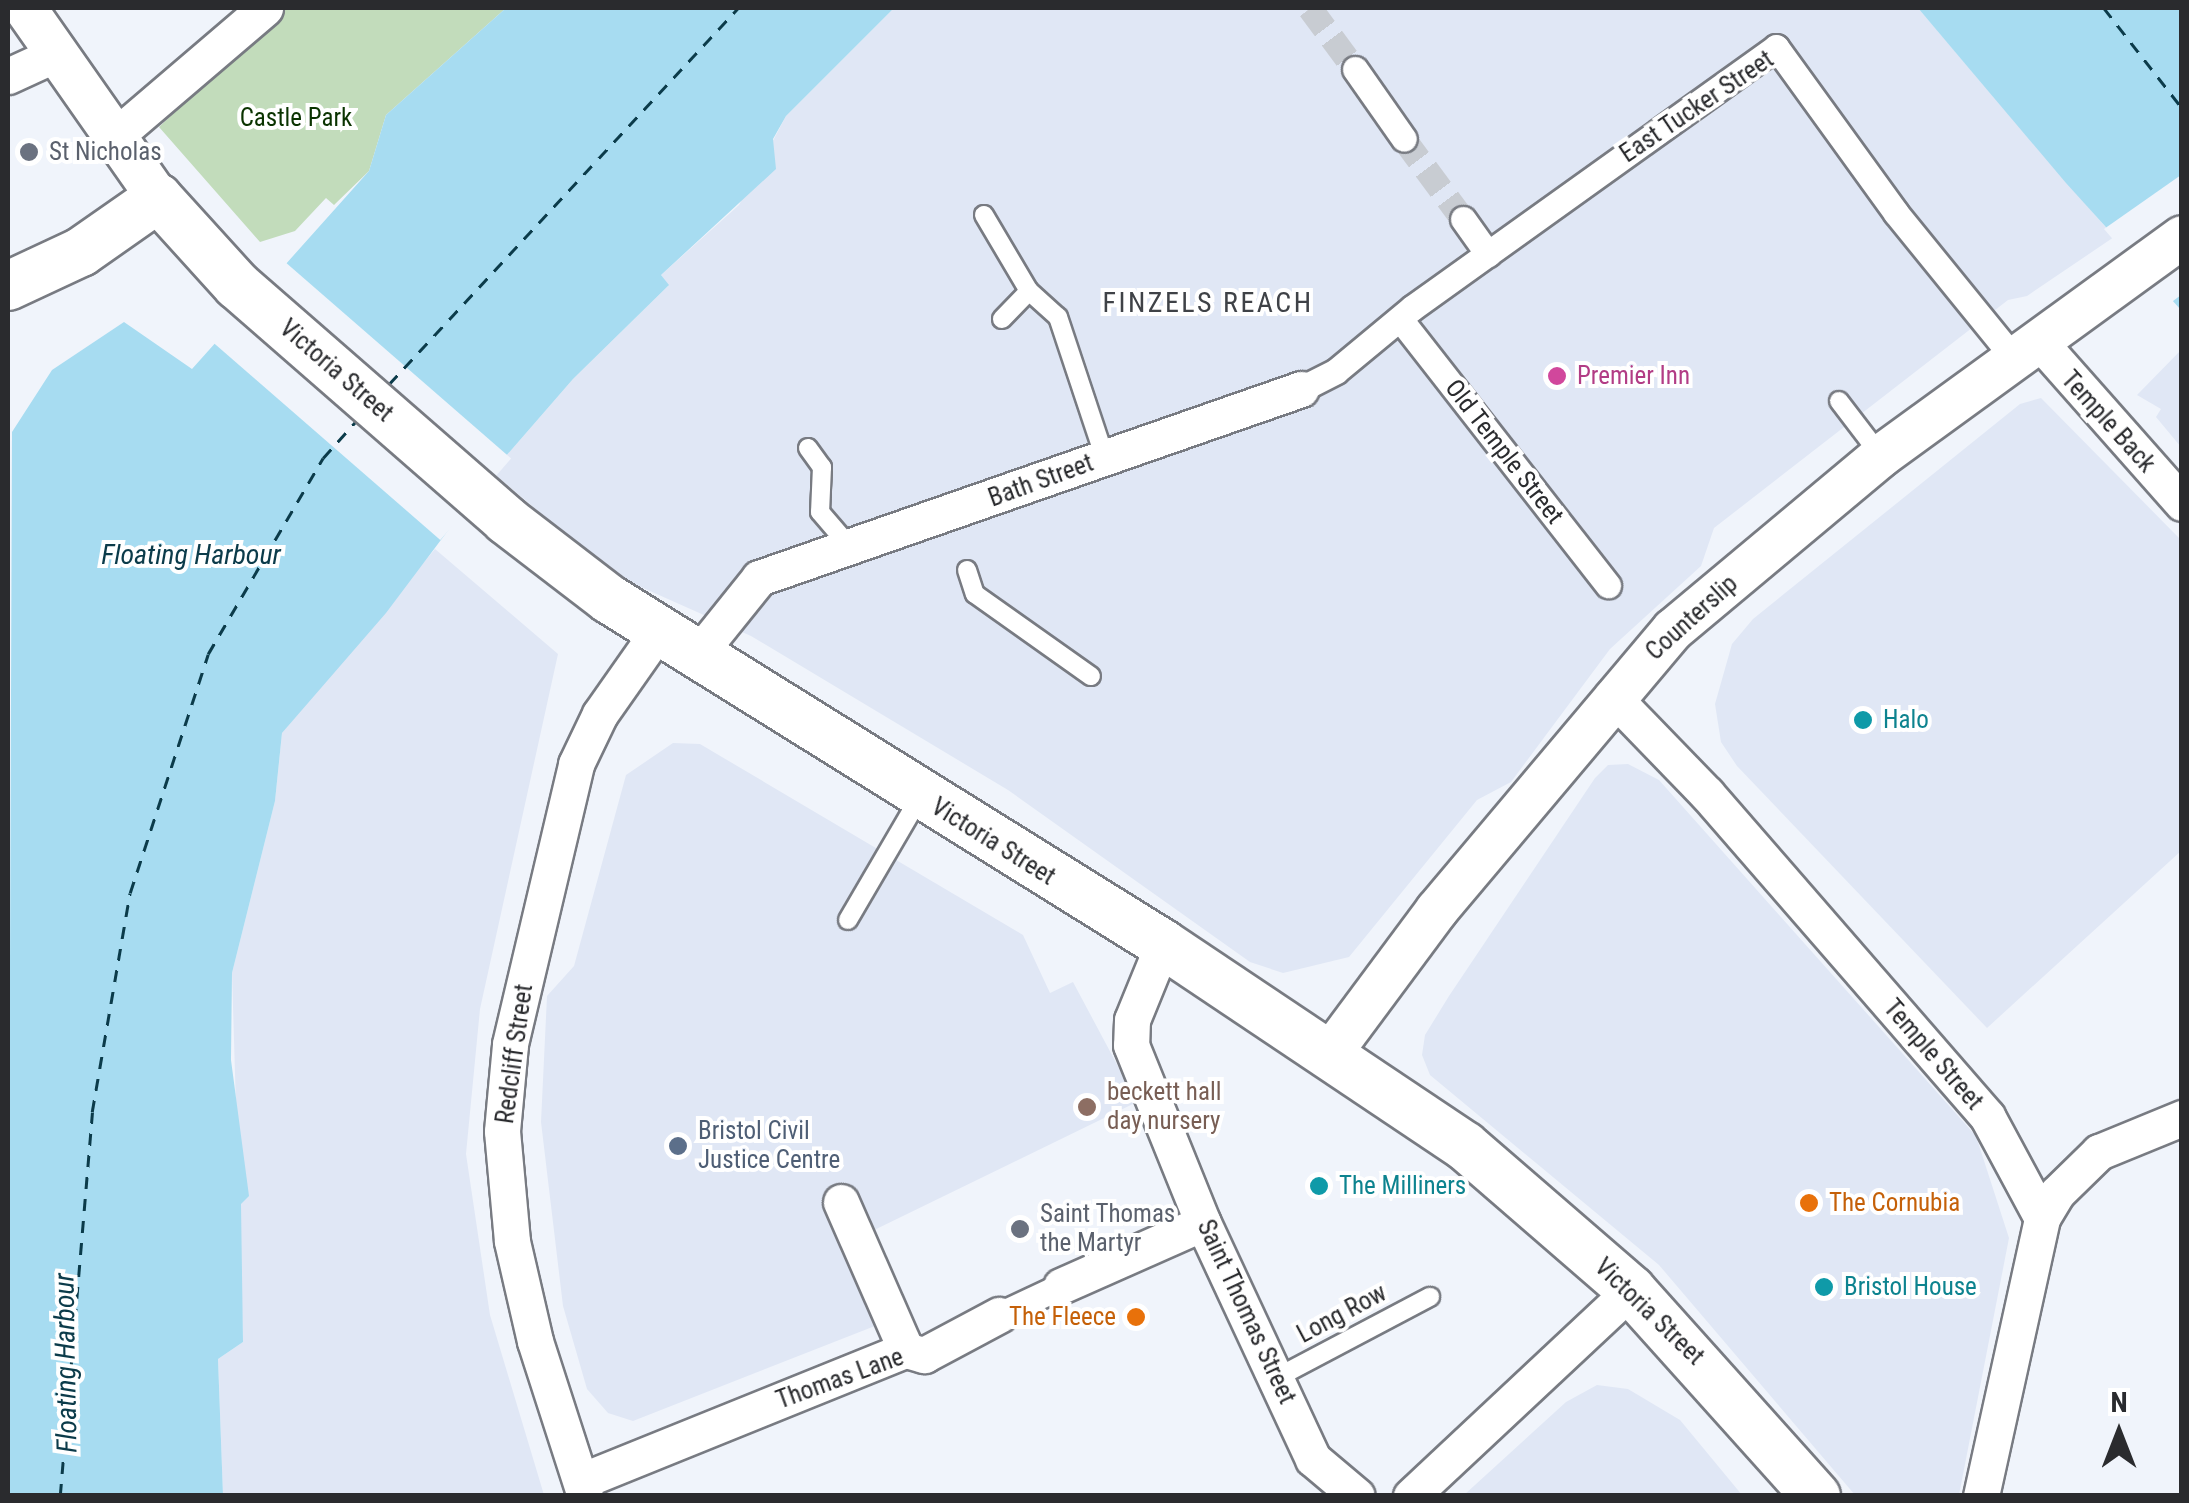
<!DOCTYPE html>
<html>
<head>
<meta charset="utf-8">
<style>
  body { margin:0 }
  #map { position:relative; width:2189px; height:1503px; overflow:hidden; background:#f0f4fb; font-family:"Roboto Condensed",sans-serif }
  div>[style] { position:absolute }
  .built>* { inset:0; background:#e0e7f5 }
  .green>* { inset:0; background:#c2dcbb }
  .water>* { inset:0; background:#a7dcf1 }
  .pier>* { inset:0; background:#f0f4fb; transform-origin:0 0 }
  .ferry>* { height:2.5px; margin-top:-1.25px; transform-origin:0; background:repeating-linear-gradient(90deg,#0b3b4a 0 12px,transparent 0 22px) }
  .pedestrian-tunnel>* { height:25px; margin-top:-12.5px; transform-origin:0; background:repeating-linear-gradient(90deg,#c8ccd2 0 25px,transparent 0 37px) }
  .roads { filter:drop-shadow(2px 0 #787b82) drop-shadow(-2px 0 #787b82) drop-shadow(0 2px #787b82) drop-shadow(0 -2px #787b82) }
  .service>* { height:18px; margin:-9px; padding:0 9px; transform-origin:9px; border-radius:9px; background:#fff }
  .pedestrian>* { height:25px; margin:-12.5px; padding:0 12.5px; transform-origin:12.5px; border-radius:12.5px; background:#fff }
  .minor>* { height:35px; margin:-17.5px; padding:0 17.5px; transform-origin:17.5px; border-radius:17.5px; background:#fff }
  .tertiary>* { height:42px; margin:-21px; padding:0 21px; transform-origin:21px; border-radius:21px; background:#fff }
  .secondary>* { height:48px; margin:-24px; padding:0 24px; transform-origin:24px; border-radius:24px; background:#fff }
  .dots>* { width:28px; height:28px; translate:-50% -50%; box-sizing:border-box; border:5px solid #fff; border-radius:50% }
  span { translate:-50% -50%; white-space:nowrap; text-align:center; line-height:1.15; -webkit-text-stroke:8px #fff; paint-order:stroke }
  .street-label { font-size:25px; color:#2a2b2e }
  .park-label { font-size:25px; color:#0a3300 }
  .worship-label { font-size:25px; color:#5b616d }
  .left { translate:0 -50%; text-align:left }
  .hotel-label { font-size:25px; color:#b23c85 }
  .culture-label { font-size:25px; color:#0d838f }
  .education-label { font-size:25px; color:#785e54 }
  .service-label { font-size:25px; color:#4e5e75 }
  .food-label { font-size:25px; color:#c56008 }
  .right { translate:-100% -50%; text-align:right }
  .neighbourhood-label { font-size:28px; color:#3f4247; letter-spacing:2.5px }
  .water-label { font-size:28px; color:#0b3b4a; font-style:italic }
  .frame { position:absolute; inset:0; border:10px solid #2a2b2e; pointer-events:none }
  .north { position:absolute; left:2069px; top:1383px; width:100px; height:100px; -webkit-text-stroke:8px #fff; paint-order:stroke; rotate:0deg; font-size:28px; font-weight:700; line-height:40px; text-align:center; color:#2a2b2e }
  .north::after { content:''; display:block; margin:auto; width:35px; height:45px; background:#2a2b2e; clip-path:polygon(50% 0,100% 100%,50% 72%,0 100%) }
</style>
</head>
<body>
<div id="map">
  <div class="built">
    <i style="clip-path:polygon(894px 8px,1918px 8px,2114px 237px,2027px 296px,2008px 300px,1714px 528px,1701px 566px,1610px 649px,1511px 782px,1477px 800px,1349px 957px,1283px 973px,1250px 962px,1008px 790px,751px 636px,614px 575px,492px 472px,573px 379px,668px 286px,661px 275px,739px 205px,786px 116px)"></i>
    <i style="clip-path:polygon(2181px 350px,2181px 447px,2156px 417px,2161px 409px,2137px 395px)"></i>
    <i style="clip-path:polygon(2041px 398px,2181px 540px,2181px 851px,1987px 1028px,1737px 766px,1721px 742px,1715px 704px,1732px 644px,1753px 619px,2020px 404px)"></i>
    <i style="clip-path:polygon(435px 549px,558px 654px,480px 1009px,466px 1154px,490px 1315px,544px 1495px,223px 1495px,218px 1359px,243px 1342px,232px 973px,275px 801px,282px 733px)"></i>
    <i style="clip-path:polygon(673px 743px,700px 744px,1023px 935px,1050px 993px,1073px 982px,1137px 1102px,866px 1234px,903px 1315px,633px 1421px,608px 1413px,587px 1389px,563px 1306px,541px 1122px,547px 996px,574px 966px,626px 775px)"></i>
    <i style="clip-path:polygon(1628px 764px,1659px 780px,1976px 1136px,2009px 1238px,1959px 1495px,1855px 1495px,1659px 1265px,1430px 1075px,1422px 1055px,1425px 1035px,1449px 996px,1595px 778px,1608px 765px)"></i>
    <i style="clip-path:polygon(1597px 1385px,1628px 1389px,1680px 1420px,1742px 1495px,1464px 1495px,1566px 1402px)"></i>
  </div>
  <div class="green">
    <i style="clip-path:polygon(286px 8px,506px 8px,386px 115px,369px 171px,334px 205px,326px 198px,295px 231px,260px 242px,159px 127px)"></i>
  </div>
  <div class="water">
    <i style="clip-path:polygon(506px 8px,894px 8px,786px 116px,773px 139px,776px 169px,661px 275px,669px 285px,573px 379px,492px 472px,386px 613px,282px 733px,275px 801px,232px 973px,231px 1060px,249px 1196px,241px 1204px,243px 1342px,218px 1359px,223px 1495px,8px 1496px,12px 432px,52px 370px,124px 322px,192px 369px,369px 171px,386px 115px)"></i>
    <i style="clip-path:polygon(1918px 8px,2181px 8px,2181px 310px,2066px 183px)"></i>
  </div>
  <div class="pier">
    <i style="clip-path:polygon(2181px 175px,2181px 295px,2169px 304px,2104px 229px)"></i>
    <i style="left:284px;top:261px;width:301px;height:108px;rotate:41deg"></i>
  </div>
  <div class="ferry">
    <i style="left:2104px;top:8px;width:127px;rotate:52deg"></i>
    <i style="left:389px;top:384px;width:513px;rotate:-47.13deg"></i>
    <i style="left:60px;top:1496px;width:385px;rotate:-85.2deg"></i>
    <i style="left:92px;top:1112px;width:222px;rotate:-80.2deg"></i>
    <i style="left:130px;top:893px;width:251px;rotate:-71.9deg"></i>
    <i style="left:208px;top:654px;width:227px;rotate:-59.6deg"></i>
    <i style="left:323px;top:458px;width:51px;rotate:-48.2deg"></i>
  </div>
  <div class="pedestrian-tunnel">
    <i style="left:1310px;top:8px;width:76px;rotate:53.6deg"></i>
    <i style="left:1404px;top:139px;width:99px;rotate:53.6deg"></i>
  </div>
  <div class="roads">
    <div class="service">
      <i style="left:984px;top:215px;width:88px;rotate:59.4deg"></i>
      <i style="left:1002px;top:319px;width:39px;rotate:-46deg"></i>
      <i style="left:1029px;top:291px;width:39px;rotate:42deg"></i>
      <i style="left:1058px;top:317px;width:149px;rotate:71.6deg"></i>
      <i style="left:1839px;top:401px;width:69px;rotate:52.6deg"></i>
      <i style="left:808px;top:448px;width:24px;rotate:54deg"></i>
      <i style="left:822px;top:467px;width:45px;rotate:92.5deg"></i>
      <i style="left:820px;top:512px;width:46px;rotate:49.4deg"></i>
      <i style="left:967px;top:570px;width:25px;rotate:72deg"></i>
      <i style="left:975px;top:594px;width:142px;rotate:35.3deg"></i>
      <i style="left:848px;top:920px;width:143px;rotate:-59.7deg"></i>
      <i style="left:1278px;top:1377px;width:172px;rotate:-27.8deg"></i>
    </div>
    <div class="pedestrian">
      <i style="left:1355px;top:69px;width:85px;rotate:55deg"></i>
      <i style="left:1463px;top:219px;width:43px;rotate:54.5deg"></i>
      <i style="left:1400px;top:319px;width:338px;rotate:52deg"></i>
      <i style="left:1301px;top:389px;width:39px;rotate:-27deg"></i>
      <i style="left:1336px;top:371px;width:99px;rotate:-39.7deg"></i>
      <i style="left:1412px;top:308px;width:448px;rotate:-35.6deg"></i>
      <i style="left:1776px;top:47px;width:205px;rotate:54.1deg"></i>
      <i style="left:1896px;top:213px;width:186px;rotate:50.9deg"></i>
      <i style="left:999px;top:1315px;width:68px;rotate:-25.1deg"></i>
    </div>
    <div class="minor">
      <i style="left:8px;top:76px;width:53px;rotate:-24.6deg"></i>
      <i style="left:113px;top:138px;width:200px;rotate:-40.5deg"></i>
      <i style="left:2037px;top:339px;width:219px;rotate:48.5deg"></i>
      <i style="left:698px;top:654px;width:97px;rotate:-51.2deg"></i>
      <i style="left:759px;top:578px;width:574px;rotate:-19.22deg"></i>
      <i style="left:1612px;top:696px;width:136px;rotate:45.9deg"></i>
      <i style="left:1707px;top:794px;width:427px;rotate:49deg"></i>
      <i style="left:1987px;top:1116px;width:116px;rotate:61.7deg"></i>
      <i style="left:1163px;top:944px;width:82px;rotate:112.2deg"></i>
      <i style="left:1132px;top:1020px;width:25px;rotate:92deg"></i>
      <i style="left:1131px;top:1045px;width:192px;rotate:68deg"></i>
      <i style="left:1203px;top:1223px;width:260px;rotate:65deg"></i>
      <i style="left:1313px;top:1459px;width:57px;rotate:40.1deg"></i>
      <i style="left:841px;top:1202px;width:162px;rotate:66.3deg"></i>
      <i style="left:1061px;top:1286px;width:155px;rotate:-23.9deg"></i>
      <i style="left:581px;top:1481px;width:350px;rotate:-22deg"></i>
      <i style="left:906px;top:1350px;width:19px;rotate:16deg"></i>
      <i style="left:924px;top:1355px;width:85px;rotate:-28.1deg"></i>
      <i style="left:585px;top:1496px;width:163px;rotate:-107.9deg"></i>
      <i style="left:535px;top:1341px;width:103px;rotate:-103deg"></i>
      <i style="left:512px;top:1241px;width:110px;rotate:-95.2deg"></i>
      <i style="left:502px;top:1131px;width:87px;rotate:-84.7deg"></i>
      <i style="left:510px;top:1044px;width:288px;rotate:-76.7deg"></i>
      <i style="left:576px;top:764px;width:55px;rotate:-64.4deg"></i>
      <i style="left:600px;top:714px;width:103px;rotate:-54.9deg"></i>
      <i style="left:1411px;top:1496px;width:301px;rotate:-43.1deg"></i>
      <i style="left:1981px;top:1496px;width:285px;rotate:-77.6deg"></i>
      <i style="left:2042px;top:1218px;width:29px;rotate:-59deg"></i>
      <i style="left:2057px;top:1193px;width:59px;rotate:-44.3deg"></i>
      <i style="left:2099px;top:1152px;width:90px;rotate:-22.3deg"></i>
    </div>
    <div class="tertiary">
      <i style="left:25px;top:8px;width:232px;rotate:55deg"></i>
      <i style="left:1330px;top:1054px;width:179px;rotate:-53.4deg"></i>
      <i style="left:1437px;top:910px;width:366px;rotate:-49.9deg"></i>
      <i style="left:1673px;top:630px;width:271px;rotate:-39.9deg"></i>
      <i style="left:1881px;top:456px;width:372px;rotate:-36deg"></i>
    </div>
    <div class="secondary">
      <i style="left:8px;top:286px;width:81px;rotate:-25deg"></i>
      <i style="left:81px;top:252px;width:94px;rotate:-35deg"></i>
      <i style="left:158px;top:198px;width:118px;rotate:47.8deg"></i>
      <i style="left:237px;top:285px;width:357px;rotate:41.1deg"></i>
      <i style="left:506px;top:520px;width:130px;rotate:37.5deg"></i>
      <i style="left:609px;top:599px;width:653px;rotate:31.91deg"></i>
      <i style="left:1163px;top:944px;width:363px;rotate:33.8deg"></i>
      <i style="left:1465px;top:1146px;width:220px;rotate:40.9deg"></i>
      <i style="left:1631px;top:1290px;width:277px;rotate:48.1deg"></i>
    </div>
  </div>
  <div class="dots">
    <i style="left:29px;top:152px;background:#6b7280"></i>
    <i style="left:1557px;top:376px;background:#d1479c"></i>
    <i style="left:1863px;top:720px;background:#0f9aa8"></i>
    <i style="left:1087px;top:1107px;background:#8d6e63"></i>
    <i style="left:678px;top:1146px;background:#5c6f8a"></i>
    <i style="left:1319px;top:1186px;background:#0f9aa8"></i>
    <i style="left:1809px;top:1203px;background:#e8710a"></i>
    <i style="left:1020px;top:1229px;background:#6b7280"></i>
    <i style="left:1824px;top:1287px;background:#0f9aa8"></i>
    <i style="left:1136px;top:1317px;background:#e8710a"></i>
  </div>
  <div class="street-label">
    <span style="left:1697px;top:107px;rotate:-34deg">East Tucker Street</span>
    <span style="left:336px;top:371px;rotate:41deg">Victoria Street</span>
    <span style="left:2108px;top:422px;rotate:48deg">Temple Back</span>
    <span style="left:1504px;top:452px;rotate:52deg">Old Temple Street</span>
    <span style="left:1041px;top:481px;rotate:-20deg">Bath Street</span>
    <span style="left:1692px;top:618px;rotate:-42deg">Counterslip</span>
    <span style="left:993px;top:842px;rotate:32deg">Victoria Street</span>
    <span style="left:515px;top:1054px;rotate:-82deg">Redcliff Street</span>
    <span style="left:1933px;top:1055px;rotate:49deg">Temple Street</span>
    <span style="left:1246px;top:1312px;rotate:65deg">Saint Thomas Street</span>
    <span style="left:1649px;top:1312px;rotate:44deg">Victoria Street</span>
    <span style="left:1342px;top:1314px;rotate:-28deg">Long Row</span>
    <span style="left:840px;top:1379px;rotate:-20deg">Thomas Lane</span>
  </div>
  <div class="park-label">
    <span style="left:296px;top:118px">Castle Park</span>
  </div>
  <div class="worship-label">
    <span class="left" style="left:49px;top:152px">St Nicholas</span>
    <span class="left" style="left:1040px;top:1229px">Saint Thomas<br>the Martyr</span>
  </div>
  <div class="hotel-label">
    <span class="left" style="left:1577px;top:376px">Premier Inn</span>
  </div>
  <div class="culture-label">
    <span class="left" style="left:1883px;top:720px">Halo</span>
    <span class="left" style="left:1339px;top:1186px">The Milliners</span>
    <span class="left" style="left:1844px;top:1287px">Bristol House</span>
  </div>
  <div class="education-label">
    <span class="left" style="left:1107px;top:1107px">beckett hall<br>day nursery</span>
  </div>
  <div class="service-label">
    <span class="left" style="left:698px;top:1146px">Bristol Civil<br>Justice Centre</span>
  </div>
  <div class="food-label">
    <span class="left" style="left:1829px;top:1203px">The Cornubia</span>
    <span class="right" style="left:1116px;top:1317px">The Fleece</span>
  </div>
  <div class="neighbourhood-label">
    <span style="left:1208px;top:303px">FINZELS REACH</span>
  </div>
  <div class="water-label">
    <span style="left:191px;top:555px">Floating Harbour</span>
    <span style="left:66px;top:1363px;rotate:-91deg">Floating Harbour</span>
  </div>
  <div class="frame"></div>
  <div class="north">N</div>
</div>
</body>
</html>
